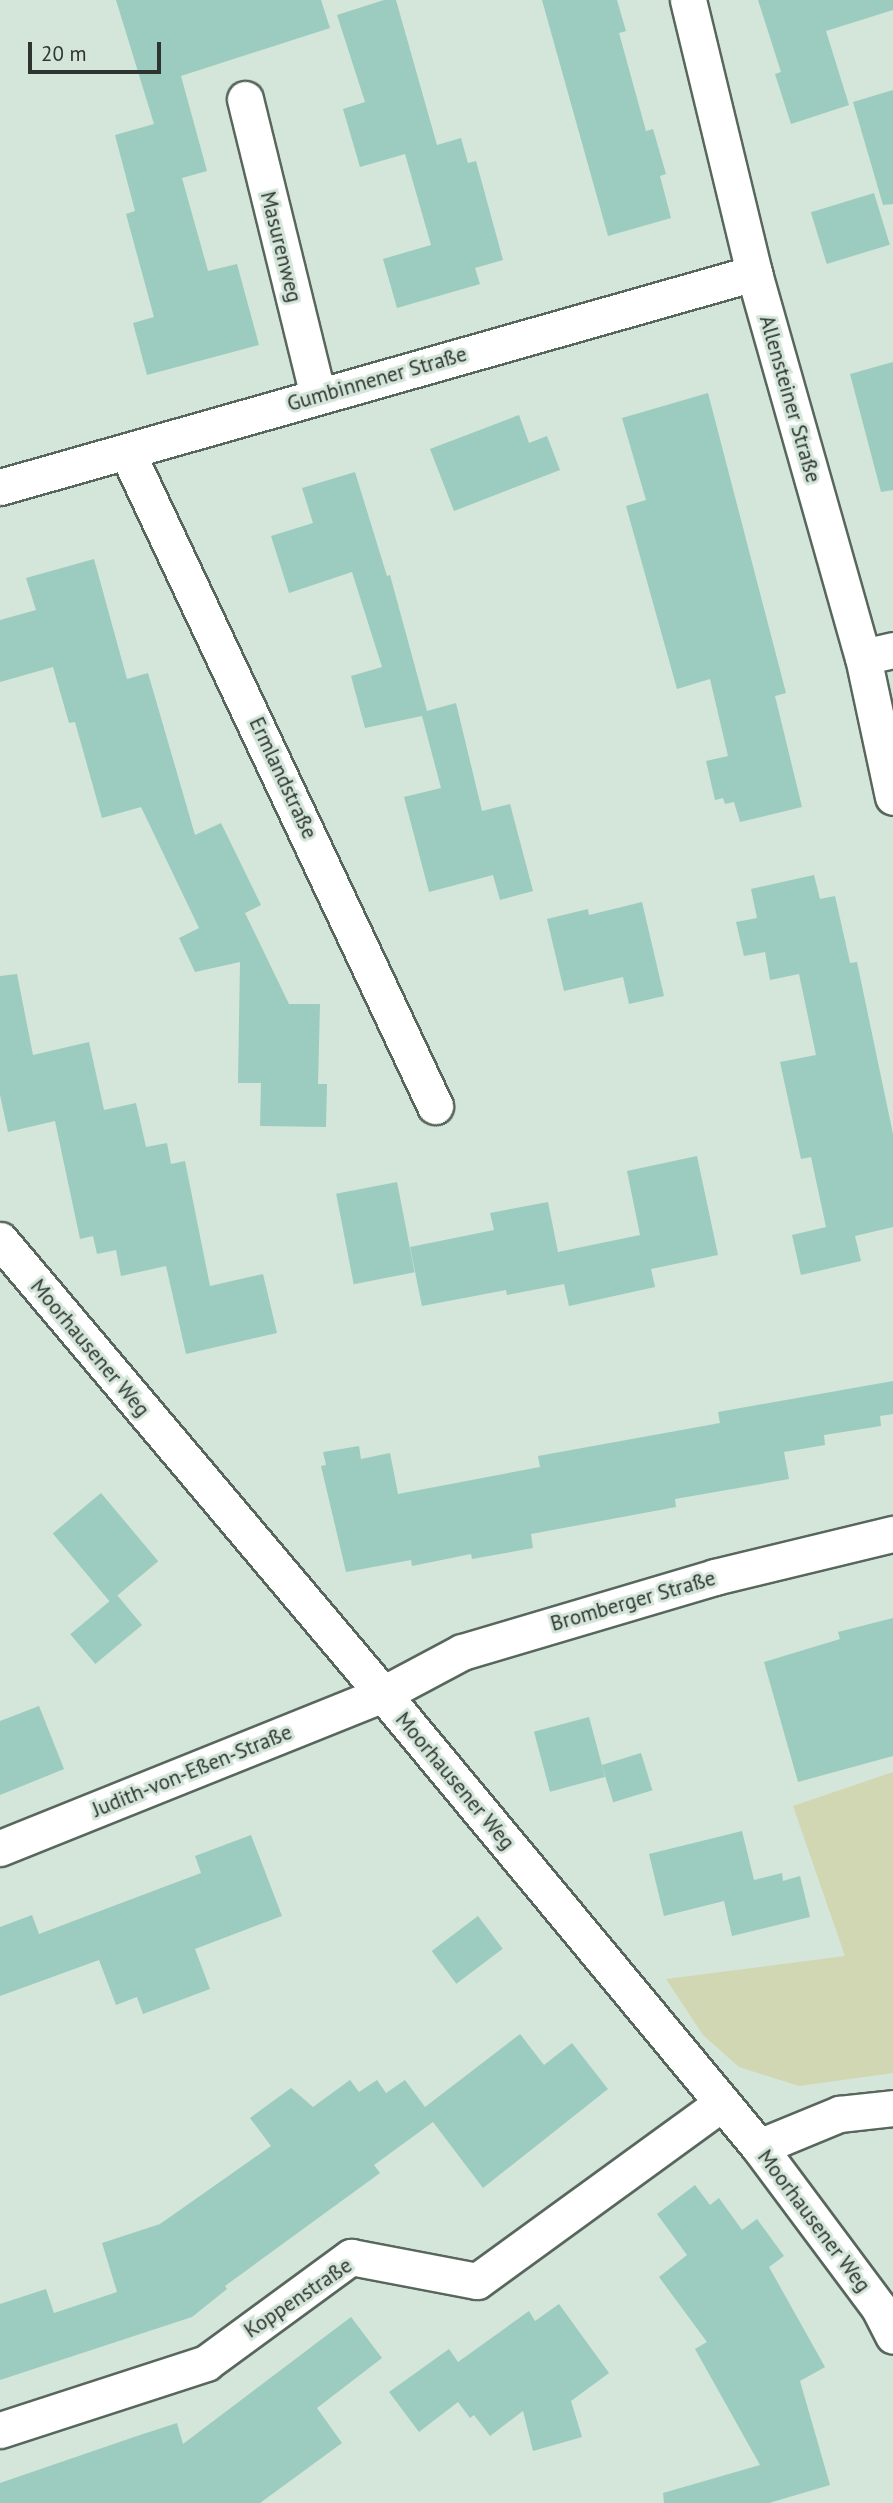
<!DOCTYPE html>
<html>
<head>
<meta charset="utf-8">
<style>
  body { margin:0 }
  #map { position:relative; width:893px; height:2503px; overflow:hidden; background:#d4e5d9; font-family:"PT Sans",sans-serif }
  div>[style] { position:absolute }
  .green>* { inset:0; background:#d1d7b3 }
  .building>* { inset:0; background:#9cccbf; transform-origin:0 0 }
  .roads { filter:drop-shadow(2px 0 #58675d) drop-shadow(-2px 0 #58675d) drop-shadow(0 2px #58675d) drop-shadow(0 -2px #58675d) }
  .street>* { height:35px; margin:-17.5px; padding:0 17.5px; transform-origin:17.5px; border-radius:17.5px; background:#fff }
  span { translate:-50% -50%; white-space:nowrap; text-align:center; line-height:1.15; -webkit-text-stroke:6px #d4e5d9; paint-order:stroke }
  .street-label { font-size:21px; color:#2e3530 }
  .scale { position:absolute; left:28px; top:42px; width:133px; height:32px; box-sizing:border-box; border:4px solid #2e3530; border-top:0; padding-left:9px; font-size:21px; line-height:24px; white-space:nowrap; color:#2e3530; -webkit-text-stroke:5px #d4e5d9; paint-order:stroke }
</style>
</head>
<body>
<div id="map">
  <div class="green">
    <i style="clip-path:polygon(893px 1772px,893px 2073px,799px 2086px,739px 2067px,703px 2035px,666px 1979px,845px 1956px,793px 1806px)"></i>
  </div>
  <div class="building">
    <i style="clip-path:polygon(116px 0,321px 0,330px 28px,181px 76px,207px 171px,182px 178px,208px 271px,237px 264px,259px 345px,147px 375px,133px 323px,154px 317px,126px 214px,135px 211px,115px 135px,154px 124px)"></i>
    <i style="clip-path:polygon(384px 0,396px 0,437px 145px,461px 138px,468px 163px,476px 161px,503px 260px,475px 268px,480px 284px,397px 308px,383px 259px,431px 245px,405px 154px,360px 167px,343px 109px,365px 102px,337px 15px)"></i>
    <i style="clip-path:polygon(542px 0,617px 0,626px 31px,619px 33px,646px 131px,653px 129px,666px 174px,660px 176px,671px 218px,608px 236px)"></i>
    <i style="clip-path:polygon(758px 0,893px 0,893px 10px,826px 31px,849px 105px,791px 124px,775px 74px,781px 72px)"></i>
    <i style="clip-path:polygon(893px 90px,893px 204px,883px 205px,853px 102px)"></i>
    <i style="left:874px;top:193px;width:54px;height:66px;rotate:73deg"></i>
    <i style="clip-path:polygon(893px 362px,893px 490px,881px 492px,850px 374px)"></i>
    <i style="clip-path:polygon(708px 393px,786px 693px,775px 696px,802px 807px,740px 822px,734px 802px,725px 804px,723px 798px,715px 800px,706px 761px,728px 756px,710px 679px,677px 689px,626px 506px,646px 500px,622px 418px)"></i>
    <i style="clip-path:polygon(519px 415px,529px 443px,547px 436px,560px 470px,454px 511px,430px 449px)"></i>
    <i style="clip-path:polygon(355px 472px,387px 576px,390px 575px,427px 711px,456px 703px,482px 811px,510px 804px,533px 891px,500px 900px,493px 875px,429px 892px,404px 797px,441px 788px,422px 716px,365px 728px,351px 676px,382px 667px,352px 572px,289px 593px,271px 536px,313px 523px,302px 488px)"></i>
    <i style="clip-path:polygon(94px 559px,127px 679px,148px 673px,195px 835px,221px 823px,261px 905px,245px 913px,289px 1004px,320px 1004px,318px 1084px,327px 1084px,326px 1127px,260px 1126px,261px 1083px,238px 1083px,240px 962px,195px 972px,179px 938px,199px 928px,141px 807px,102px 818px,75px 722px,69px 723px,53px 667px,0 682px,0 620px,36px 610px,26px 578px)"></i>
    <i style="clip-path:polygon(814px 875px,820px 899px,835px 896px,850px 963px,857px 962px,893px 1134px,893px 1227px,855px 1236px,861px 1261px,801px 1275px,792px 1235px,826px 1227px,811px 1157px,801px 1159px,780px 1062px,816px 1055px,799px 974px,770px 980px,765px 952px,744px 956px,736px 922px,757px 918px,751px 889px)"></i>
    <i style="clip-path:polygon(642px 902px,664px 996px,629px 1004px,623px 977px,564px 991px,547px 919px,588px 909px,589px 915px)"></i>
    <i style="clip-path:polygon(17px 974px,33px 1055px,89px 1042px,104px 1110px,136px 1103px,146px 1147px,167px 1143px,171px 1164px,185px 1161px,210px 1286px,263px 1274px,277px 1333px,186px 1354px,166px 1266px,121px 1276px,116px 1250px,97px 1254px,93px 1236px,80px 1239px,55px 1121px,8px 1132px,0 1095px,0 976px)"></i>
    <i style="clip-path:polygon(697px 1156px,718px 1255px,651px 1269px,655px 1287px,569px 1306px,564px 1284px,507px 1295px,506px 1290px,422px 1306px,410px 1247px,494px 1230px,490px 1213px,548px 1202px,558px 1252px,640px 1235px,627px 1171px)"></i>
    <i style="left:397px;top:1182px;width:92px;height:62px;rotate:79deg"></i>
    <i style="clip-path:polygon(893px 1381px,893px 1414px,880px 1416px,881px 1426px,824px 1435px,825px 1445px,784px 1452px,789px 1479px,675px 1499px,676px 1507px,531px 1534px,533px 1548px,472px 1559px,471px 1554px,412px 1566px,411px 1560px,346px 1572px,321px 1466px,326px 1465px,323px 1452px,359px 1446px,361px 1459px,390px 1453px,398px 1494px,540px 1467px,538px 1456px,720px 1423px,718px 1412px)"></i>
    <i style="left:101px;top:1493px;width:89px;height:63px;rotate:50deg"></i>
    <i style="left:117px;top:1595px;width:39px;height:61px;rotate:50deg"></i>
    <i style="clip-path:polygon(893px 1618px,893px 1756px,798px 1782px,764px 1662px,840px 1639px,838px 1632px)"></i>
    <i style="clip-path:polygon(39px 1706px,64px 1769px,0 1795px,0 1721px)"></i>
    <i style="left:589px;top:1717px;width:62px;height:57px;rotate:75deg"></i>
    <i style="left:641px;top:1753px;width:39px;height:41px;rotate:73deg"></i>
    <i style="clip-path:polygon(742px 1831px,754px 1880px,782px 1873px,783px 1881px,800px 1876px,810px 1917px,732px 1936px,724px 1901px,664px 1916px,649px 1854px)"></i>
    <i style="clip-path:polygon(251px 1835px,282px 1916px,195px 1949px,210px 1989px,143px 2014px,137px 1997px,116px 2005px,99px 1960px,0 1996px,0 1927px,32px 1915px,39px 1934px,201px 1873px,195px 1856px)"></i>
    <i style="left:478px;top:1916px;width:41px;height:58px;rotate:53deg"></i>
    <i style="clip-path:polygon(520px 2034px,544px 2065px,572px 2043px,608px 2089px,483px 2188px,433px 2122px,374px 2165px,380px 2173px,225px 2286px,227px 2289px,192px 2317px,0 2380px,0 2304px,46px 2289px,54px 2313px,117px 2292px,102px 2243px,160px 2224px,271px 2146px,250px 2118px,291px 2088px,313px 2107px,350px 2080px,359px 2092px,377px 2080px,386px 2093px,405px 2080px,425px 2107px)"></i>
    <i style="clip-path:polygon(695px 2185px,710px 2205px,719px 2198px,742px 2230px,757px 2219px,784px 2256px,769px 2267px,825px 2367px,800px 2381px,830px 2485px,769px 2503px,664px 2503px,663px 2493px,760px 2465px,695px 2349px,707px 2342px,659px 2277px,687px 2255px,657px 2214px)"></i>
    <i style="clip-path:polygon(559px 2304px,609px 2373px,571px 2401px,582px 2437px,533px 2451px,523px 2411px,490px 2436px,474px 2415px,470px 2418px,458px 2402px,419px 2432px,389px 2392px,449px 2349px,458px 2362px,529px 2311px,535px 2321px)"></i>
    <i style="clip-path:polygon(351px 2317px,382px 2358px,317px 2408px,342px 2443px,260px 2503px,0 2503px,0 2483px,134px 2437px,177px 2423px,183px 2444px)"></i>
  </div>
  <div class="roads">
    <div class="street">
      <i style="left:688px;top:0;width:281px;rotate:76.4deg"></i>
      <i style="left:754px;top:273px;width:399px;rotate:74.2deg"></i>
      <i style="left:863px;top:657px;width:143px;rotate:77.9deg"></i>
      <i style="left:245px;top:99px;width:306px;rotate:76.2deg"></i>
      <i style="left:127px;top:452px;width:723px;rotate:64.78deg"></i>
      <i style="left:0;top:487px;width:784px;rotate:-15.84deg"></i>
      <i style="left:863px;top:657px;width:31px;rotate:-13deg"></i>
      <i style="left:0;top:1240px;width:594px;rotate:49.85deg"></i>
      <i style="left:383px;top:1694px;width:589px;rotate:50.31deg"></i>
      <i style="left:759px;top:2147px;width:201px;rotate:53.3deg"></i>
      <i style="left:879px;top:2308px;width:31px;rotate:63deg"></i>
      <i style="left:0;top:1848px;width:413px;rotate:-21.9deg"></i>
      <i style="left:383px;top:1694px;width:89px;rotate:-28deg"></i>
      <i style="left:462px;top:1652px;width:264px;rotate:-16.5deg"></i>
      <i style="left:715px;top:1577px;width:183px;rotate:-13.6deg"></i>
      <i style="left:759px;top:2147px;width:87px;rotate:-22.4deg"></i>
      <i style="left:839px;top:2114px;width:54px;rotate:-6.3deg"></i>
      <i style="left:0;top:2430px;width:217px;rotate:-18deg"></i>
      <i style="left:206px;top:2363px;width:180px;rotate:-36.2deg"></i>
      <i style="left:351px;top:2257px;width:128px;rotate:10.8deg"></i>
      <i style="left:477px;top:2281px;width:303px;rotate:-36deg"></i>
    </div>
  </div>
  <div class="street-label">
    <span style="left:281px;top:247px;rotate:76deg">Masurenweg</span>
    <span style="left:377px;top:379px;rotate:-16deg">Gumbinnener Straße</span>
    <span style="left:790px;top:399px;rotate:74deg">Allensteiner Straße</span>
    <span style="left:283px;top:778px;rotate:65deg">Ermlandstraße</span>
    <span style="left:90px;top:1348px;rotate:50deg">Moorhausener Weg</span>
    <span style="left:633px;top:1601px;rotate:-16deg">Bromberger Straße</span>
    <span style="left:192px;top:1771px;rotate:-22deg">Judith-von-Eßen-Straße</span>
    <span style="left:455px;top:1781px;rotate:50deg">Moorhausener Weg</span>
    <span style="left:814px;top:2221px;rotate:53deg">Moorhausener Weg</span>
    <span style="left:298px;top:2298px;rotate:-34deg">Koppenstraße</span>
  </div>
  <div class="scale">20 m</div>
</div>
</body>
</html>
